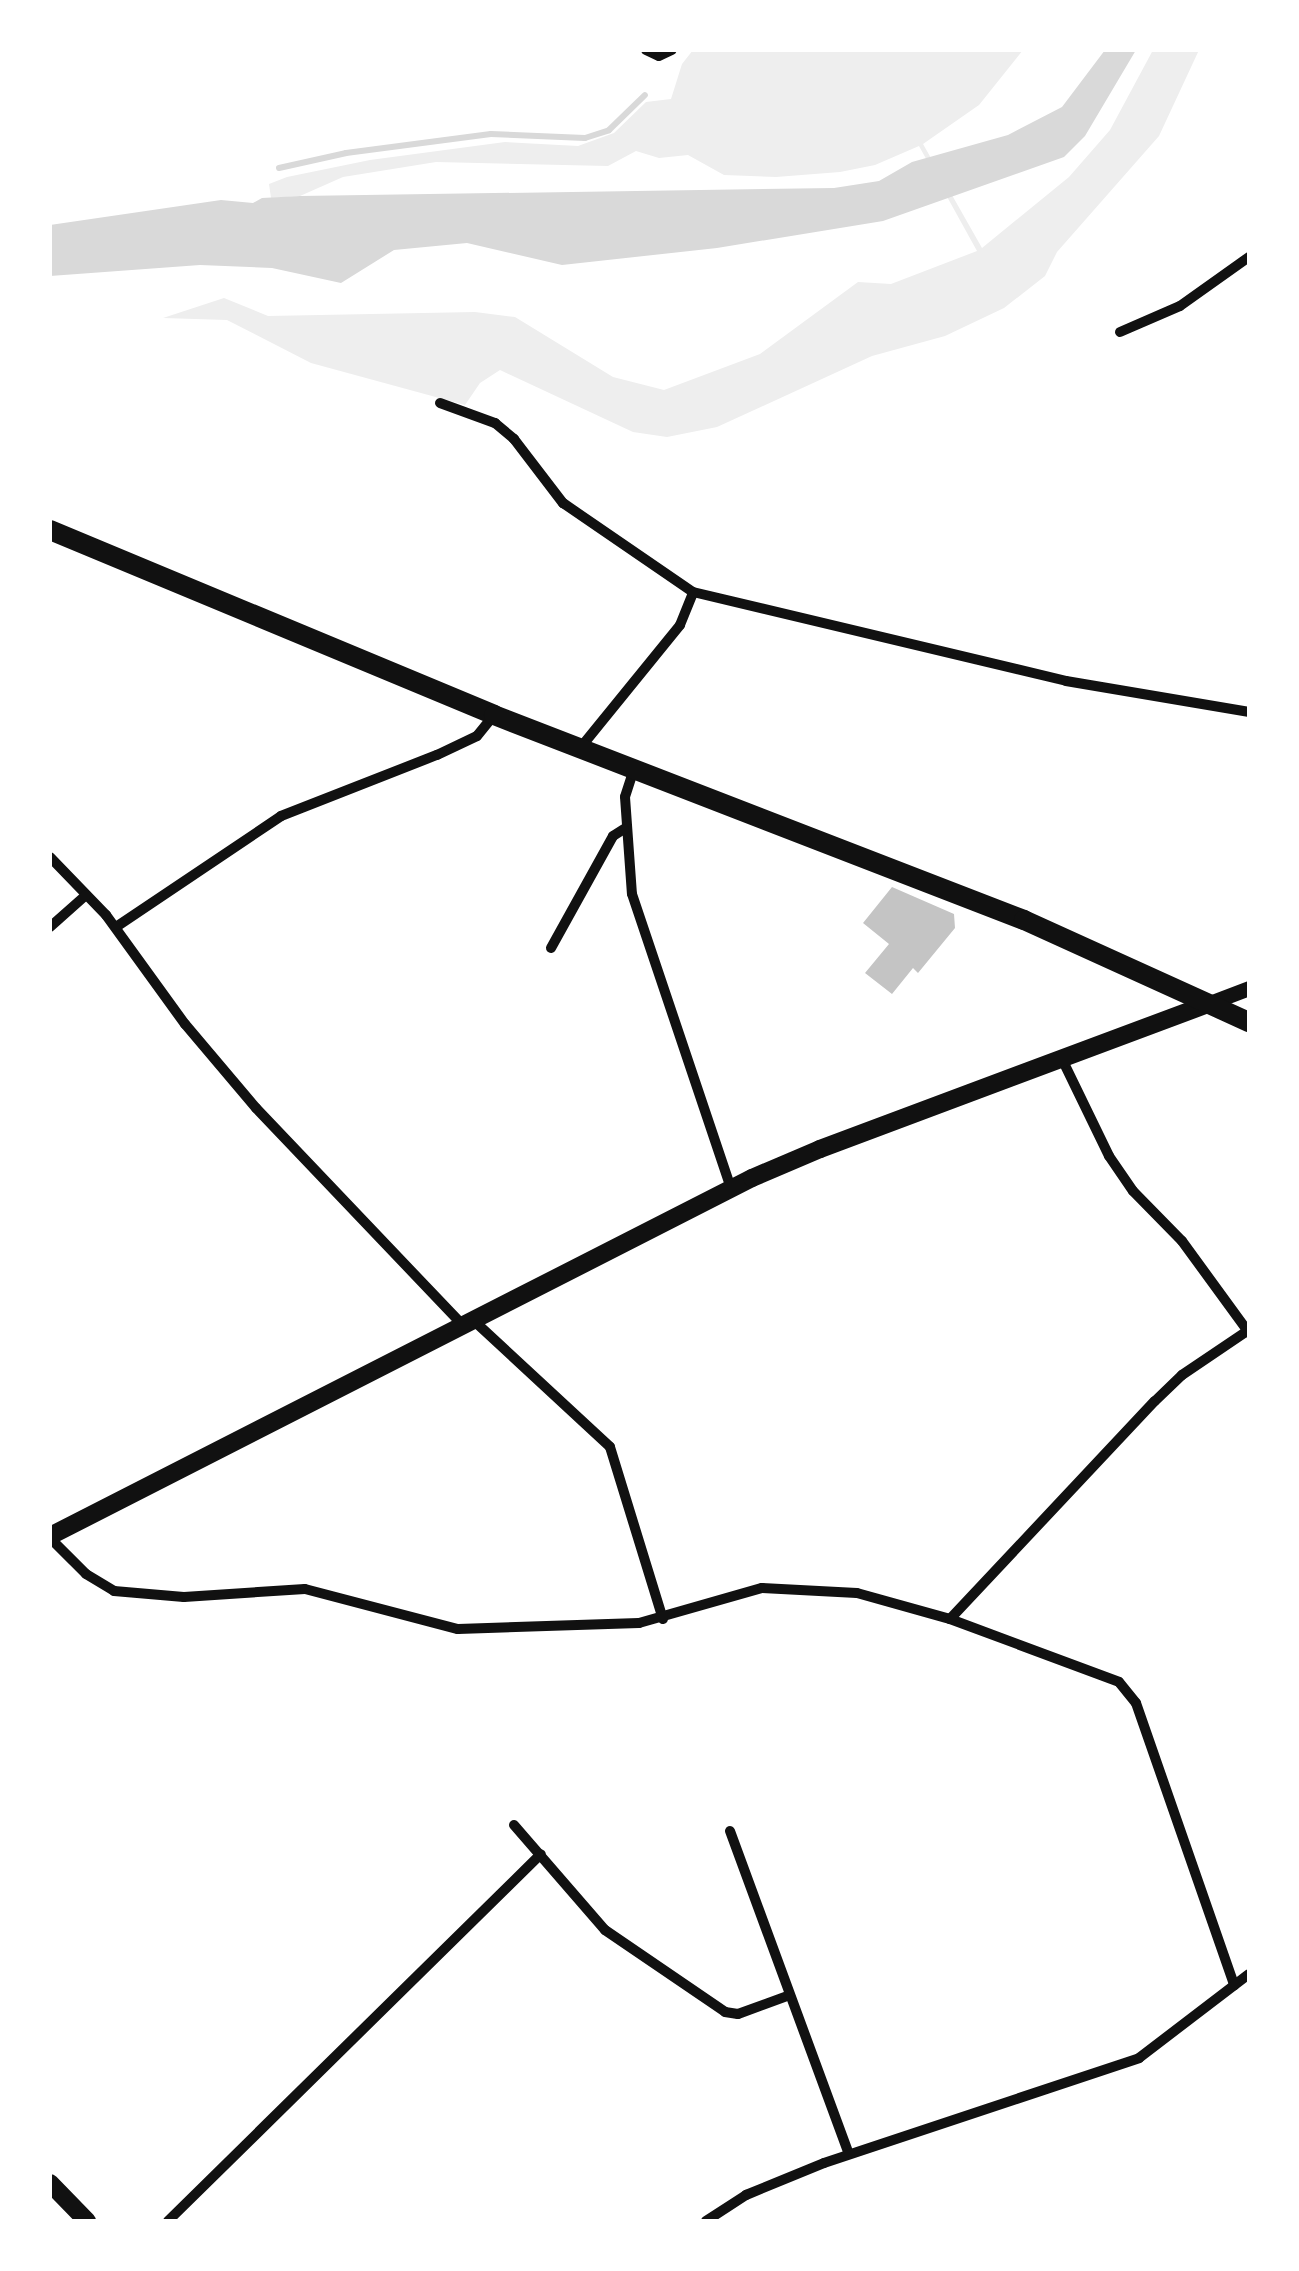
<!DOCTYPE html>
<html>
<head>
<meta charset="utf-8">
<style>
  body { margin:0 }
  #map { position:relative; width:1299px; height:2271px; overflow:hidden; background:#fff; font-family:Cabin,sans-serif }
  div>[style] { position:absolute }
  .green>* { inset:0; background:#eee }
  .water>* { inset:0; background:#d9d9d9 }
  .stream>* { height:6px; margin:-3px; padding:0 3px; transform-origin:3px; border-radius:3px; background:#d9d9d9 }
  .building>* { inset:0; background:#c4c4c4 }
  .minor>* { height:10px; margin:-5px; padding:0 5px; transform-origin:5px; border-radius:5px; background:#111 }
  .tertiary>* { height:15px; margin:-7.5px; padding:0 7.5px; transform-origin:7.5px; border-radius:7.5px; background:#111 }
  .secondary>* { height:18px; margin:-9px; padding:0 9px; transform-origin:9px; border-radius:9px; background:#111 }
  .primary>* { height:18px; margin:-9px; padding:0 9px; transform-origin:9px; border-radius:9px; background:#111 }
  .trunk>* { height:20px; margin:-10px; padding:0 10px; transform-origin:10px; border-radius:10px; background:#111 }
  span { translate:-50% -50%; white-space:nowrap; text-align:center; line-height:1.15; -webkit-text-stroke:10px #fff; paint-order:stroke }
  .frame { position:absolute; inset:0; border:52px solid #fff; pointer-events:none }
</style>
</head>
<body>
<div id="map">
  <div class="green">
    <i style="clip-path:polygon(693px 50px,1023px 50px,979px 105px,923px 144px,982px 248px,1069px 177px,1110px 130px,1153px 50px,1199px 50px,1159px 136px,1057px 252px,1045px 276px,1004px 308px,945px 336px,872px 356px,717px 427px,667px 437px,633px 432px,500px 370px,480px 383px,465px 405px,311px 363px,227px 320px,163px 318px,224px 298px,268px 316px,475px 312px,515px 317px,613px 377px,664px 390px,760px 354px,858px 282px,891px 284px,977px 251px,919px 146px,875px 165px,840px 172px,776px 177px,724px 175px,688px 155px,659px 158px,636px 151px,608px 166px,436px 162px,343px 177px,300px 196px,271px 198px,269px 184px,287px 177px,370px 160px,505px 142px,578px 146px,614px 133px,646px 102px,671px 99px,682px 64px)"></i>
  </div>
  <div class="water">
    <i style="clip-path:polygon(1105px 50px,1136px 50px,1085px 136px,1064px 157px,883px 221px,717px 248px,562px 265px,467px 243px,394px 250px,341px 283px,272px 268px,200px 265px,50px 276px,50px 225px,221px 200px,253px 203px,262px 198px,300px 196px,834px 188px,879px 181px,912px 162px,1008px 135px,1062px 107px)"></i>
  </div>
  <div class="stream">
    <i style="left:279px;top:168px;width:69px;rotate:-12.6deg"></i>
    <i style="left:346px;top:153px;width:146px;rotate:-7.5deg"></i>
    <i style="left:491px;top:134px;width:94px;rotate:2.4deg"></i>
    <i style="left:585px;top:138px;width:25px;rotate:-18deg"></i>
    <i style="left:609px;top:130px;width:50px;rotate:-44.2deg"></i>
  </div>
  <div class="building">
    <i style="clip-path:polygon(892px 887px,954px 914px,955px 928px,918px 973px,913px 968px,892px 994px,865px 973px,889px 944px,863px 923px)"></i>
  </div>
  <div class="minor">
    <i style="left:646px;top:50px;width:14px;rotate:25deg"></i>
    <i style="left:659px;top:56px;width:14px;rotate:-25deg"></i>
    <i style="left:1120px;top:332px;width:65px;rotate:-23.4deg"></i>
    <i style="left:1180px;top:306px;width:85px;rotate:-35.4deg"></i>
    <i style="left:440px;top:403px;width:59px;rotate:20deg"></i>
    <i style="left:495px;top:423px;width:25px;rotate:40deg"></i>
    <i style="left:514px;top:439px;width:81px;rotate:52.6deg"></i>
    <i style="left:563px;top:503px;width:158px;rotate:34.4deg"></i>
    <i style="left:693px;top:592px;width:383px;rotate:13.4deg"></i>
    <i style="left:1066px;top:681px;width:186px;rotate:9.6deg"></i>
    <i style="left:581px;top:747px;width:157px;rotate:-50.9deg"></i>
    <i style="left:680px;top:625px;width:35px;rotate:-68deg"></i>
    <i style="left:634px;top:769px;width:29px;rotate:108deg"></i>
    <i style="left:625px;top:797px;width:97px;rotate:85.9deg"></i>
    <i style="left:632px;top:894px;width:310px;rotate:71.4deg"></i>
    <i style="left:50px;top:857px;width:81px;rotate:46deg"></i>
    <i style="left:106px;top:915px;width:135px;rotate:54.1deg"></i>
    <i style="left:185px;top:1024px;width:110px;rotate:49.8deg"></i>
    <i style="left:256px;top:1108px;width:298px;rotate:46.4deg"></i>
    <i style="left:50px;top:927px;width:48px;rotate:-41.6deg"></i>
    <i style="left:116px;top:927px;width:199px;rotate:-33.9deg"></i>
    <i style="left:281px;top:816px;width:168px;rotate:-21.4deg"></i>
    <i style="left:437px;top:755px;width:44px;rotate:-25.4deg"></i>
    <i style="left:477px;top:736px;width:27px;rotate:-51deg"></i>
    <i style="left:551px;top:948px;width:128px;rotate:-61deg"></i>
    <i style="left:613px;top:836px;width:13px;rotate:-32deg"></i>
    <i style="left:1061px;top:1057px;width:110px;rotate:64.1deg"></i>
    <i style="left:1109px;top:1156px;width:42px;rotate:55.6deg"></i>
    <i style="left:1133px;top:1191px;width:70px;rotate:45.6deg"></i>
    <i style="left:1182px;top:1241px;width:114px;rotate:53.9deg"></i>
    <i style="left:472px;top:1319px;width:188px;rotate:42.8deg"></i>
    <i style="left:610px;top:1447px;width:180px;rotate:72.9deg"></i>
    <i style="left:50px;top:1538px;width:51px;rotate:45deg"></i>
    <i style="left:86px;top:1574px;width:33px;rotate:31deg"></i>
    <i style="left:114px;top:1591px;width:70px;rotate:4.9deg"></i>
    <i style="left:184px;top:1597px;width:121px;rotate:-3.8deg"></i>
    <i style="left:305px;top:1589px;width:158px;rotate:14.7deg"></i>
    <i style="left:458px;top:1629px;width:181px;rotate:-1.9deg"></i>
    <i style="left:639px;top:1623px;width:128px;rotate:-15.9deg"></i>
    <i style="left:762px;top:1588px;width:95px;rotate:3deg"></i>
    <i style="left:857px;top:1593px;width:97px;rotate:15.6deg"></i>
    <i style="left:950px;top:1619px;width:180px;rotate:20.4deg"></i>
    <i style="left:1119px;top:1682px;width:27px;rotate:51deg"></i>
    <i style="left:1136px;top:1703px;width:299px;rotate:70.8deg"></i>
    <i style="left:950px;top:1619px;width:299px;rotate:-46.8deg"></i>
    <i style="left:1155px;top:1401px;width:37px;rotate:-44deg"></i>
    <i style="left:1182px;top:1375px;width:78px;rotate:-34.1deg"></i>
    <i style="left:514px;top:1825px;width:139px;rotate:49.1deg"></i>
    <i style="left:605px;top:1930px;width:145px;rotate:34.3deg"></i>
    <i style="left:725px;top:2012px;width:13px;rotate:9deg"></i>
    <i style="left:738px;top:2014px;width:55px;rotate:-20.1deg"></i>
    <i style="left:730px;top:1831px;width:344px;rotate:69.8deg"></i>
    <i style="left:168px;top:2221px;width:523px;rotate:-44.54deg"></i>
    <i style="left:706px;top:2221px;width:48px;rotate:-33deg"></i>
    <i style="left:746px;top:2195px;width:84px;rotate:-22.3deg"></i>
    <i style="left:824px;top:2163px;width:332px;rotate:-18.4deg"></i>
    <i style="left:1139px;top:2058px;width:138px;rotate:-37.4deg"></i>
  </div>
  <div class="tertiary">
    <i style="left:1207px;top:1004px;width:45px;rotate:-20.9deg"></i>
  </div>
  <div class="secondary">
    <i style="left:50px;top:1536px;width:788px;rotate:-27.02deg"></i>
    <i style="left:752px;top:1178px;width:74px;rotate:-23.1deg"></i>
    <i style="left:820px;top:1149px;width:413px;rotate:-20.5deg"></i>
  </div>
  <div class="primary">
    <i style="left:50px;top:2183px;width:53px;rotate:45.8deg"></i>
  </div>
  <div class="trunk">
    <i style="left:50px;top:530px;width:481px;rotate:22.6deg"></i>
    <i style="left:494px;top:715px;width:568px;rotate:21.15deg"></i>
    <i style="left:1024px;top:920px;width:247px;rotate:24.4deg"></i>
  </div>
  <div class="frame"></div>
</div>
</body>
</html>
